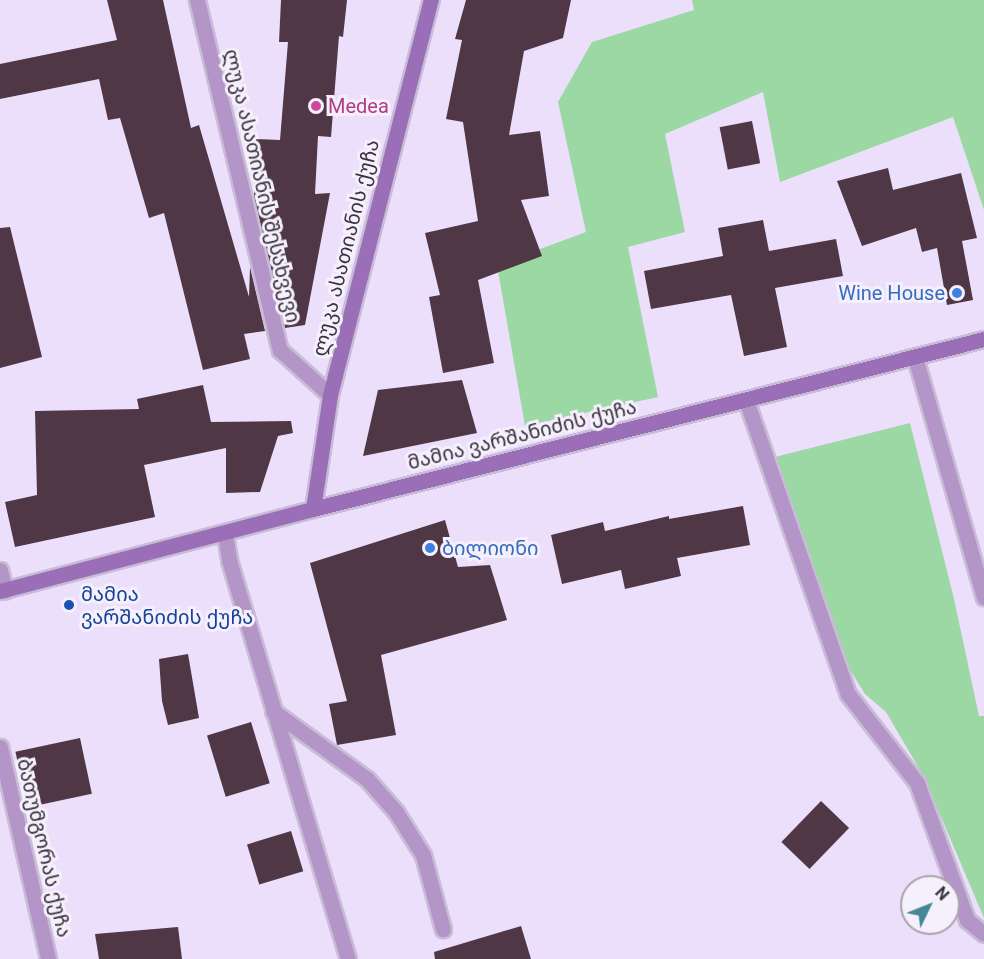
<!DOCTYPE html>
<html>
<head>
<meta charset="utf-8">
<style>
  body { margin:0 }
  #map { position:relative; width:984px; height:959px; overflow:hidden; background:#ecdffc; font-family:Roboto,"Noto Sans Georgian",sans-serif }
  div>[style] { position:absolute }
  .green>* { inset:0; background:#9bd8a4 }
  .building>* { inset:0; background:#4f3746; transform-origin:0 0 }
  .roads { filter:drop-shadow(2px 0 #c8bcd6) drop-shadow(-2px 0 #c8bcd6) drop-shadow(0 2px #c8bcd6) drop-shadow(0 -2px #c8bcd6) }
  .lane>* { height:15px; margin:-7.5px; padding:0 7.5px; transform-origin:7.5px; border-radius:7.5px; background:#b396c7 }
  .street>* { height:15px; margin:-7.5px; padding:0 7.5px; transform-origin:7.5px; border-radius:7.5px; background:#b396c7 }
  .secondary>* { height:15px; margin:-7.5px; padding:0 7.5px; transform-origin:7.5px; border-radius:7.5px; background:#9a6fb7 }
  .dots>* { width:16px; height:16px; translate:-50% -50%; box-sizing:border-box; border:3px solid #f5f0fb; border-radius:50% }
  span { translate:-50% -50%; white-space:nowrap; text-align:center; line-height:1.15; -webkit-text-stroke:6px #f5f0fb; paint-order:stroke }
  .hotel-label { font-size:20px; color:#b23c85 }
  .left { translate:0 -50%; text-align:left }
  .street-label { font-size:20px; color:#37323d }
  .shop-label { font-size:20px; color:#366cbe }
  .right { translate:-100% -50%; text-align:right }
  .transit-label { font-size:20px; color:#164399 }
  .north { position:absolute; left:900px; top:875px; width:60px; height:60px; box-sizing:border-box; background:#f5f0fb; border:2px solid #a9a4af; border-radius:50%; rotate:47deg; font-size:16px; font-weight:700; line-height:24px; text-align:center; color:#37323d }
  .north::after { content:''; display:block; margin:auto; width:21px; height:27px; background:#448797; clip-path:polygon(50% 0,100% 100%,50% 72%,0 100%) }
</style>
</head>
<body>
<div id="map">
  <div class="green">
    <i style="clip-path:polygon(692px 0,984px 0,984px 210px,953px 117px,780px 182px,763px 92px,665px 134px,685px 232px,628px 247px,658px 397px,525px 426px,497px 265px,586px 232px,558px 102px,592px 42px,694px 10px)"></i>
    <i style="clip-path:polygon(910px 423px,954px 599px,979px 716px,984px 716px,984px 918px,924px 777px,886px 712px,865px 694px,828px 635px,775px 457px)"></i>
  </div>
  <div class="building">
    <i style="clip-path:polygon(107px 0,163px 0,191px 128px,199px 125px,249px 297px,250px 267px,265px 331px,244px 334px,250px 359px,203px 370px,164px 213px,149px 218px,120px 118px,108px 120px,99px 79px,0 99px,0 64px,117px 40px)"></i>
    <i style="clip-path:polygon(281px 0,347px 0,343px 37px,339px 36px,331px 137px,318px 136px,315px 194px,330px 193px,305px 325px,285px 328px,254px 196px,256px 139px,280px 140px,288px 42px,279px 42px)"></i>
    <i style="clip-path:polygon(466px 0,571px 0,563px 38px,524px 51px,509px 135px,540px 131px,549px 196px,521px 200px,542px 256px,478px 280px,494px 363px,443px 373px,429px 297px,440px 295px,425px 233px,478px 221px,463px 122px,446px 119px,462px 40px,455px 39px)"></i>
    <i style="left:752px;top:121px;width:43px;height:33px;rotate:79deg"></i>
    <i style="clip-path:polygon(888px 168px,893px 190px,961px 173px,977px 238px,962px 241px,973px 300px,947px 305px,937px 248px,922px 252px,916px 228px,862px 246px,837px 181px)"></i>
    <i style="clip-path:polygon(763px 220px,769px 251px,836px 239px,843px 276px,775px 288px,787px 347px,744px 356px,731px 295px,651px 309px,644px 271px,723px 256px,718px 228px)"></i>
    <i style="clip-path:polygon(10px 227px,42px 357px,0 368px,0 228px)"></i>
    <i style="clip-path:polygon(462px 380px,477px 433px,363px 456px,378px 390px)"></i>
    <i style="clip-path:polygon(203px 385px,211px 422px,291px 421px,293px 433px,278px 436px,260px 492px,226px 493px,226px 448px,144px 465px,155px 517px,15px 547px,5px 502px,37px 495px,35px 411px,139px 409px,137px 399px)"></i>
    <i style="clip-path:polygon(743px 506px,750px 545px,677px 558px,681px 576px,625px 589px,621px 570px,562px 584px,551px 535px,603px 522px,605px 531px,669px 516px,669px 519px)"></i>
    <i style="clip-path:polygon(445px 520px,458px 567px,490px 565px,507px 620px,381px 655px,396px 735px,337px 745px,329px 704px,347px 701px,310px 563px)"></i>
    <i style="clip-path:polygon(188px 654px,199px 718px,168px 725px,162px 701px,159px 659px)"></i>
    <i style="left:251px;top:722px;width:64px;height:46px;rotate:73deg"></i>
    <i style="left:80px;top:738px;width:57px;height:66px;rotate:78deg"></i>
    <i style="left:821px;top:801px;width:39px;height:57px;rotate:44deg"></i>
    <i style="left:291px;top:831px;width:42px;height:46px;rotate:73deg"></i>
    <i style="clip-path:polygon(521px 926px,531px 959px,435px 959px,434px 952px)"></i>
    <i style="clip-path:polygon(178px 927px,182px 959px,99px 959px,95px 934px)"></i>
  </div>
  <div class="roads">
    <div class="lane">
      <i style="left:915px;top:357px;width:250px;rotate:74deg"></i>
      <i style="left:746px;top:400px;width:311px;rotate:70.9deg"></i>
      <i style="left:848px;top:694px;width:113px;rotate:52.2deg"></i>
      <i style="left:917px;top:783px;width:146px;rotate:69.9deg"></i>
      <i style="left:967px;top:920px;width:22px;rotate:39deg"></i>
      <i style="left:225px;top:534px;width:26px;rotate:81deg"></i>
      <i style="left:229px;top:560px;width:416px;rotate:73.4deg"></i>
      <i style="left:273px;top:711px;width:116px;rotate:35.9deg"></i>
      <i style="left:367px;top:779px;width:44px;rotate:48.7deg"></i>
      <i style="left:396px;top:812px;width:51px;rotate:57.9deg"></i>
      <i style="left:423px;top:855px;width:77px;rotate:74.9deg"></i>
    </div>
    <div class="street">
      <i style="left:197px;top:0;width:360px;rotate:76.7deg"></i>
      <i style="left:280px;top:350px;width:67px;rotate:42deg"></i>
      <i style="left:0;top:570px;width:21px;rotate:76deg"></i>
      <i style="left:0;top:747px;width:217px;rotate:77.2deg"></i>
    </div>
    <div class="secondary">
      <i style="left:313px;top:509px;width:115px;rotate:-81.5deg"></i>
      <i style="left:330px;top:395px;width:408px;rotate:-75.7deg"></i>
      <i style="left:0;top:591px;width:324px;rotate:-14.7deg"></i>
      <i style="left:313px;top:509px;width:692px;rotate:-14.22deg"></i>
    </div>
  </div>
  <div class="dots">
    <i style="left:316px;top:106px;background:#d1479c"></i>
    <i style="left:957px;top:293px;background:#3f7fe0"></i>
    <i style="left:430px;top:548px;background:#3f7fe0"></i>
    <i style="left:69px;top:605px;background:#1a4fb4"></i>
  </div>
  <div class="hotel-label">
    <span class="left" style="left:328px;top:106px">Medea</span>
  </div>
  <div class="street-label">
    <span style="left:262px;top:186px;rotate:77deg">ლუკა ასათიანის შესახვევი</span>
    <span style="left:346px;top:248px;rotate:-76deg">ლუკა ასათიანის ქუჩა</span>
    <span style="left:522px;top:435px;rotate:-14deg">მამია ვარშანიძის ქუჩა</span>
    <span style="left:44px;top:848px;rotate:77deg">ბათუმგორას ქუჩა</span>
  </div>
  <div class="shop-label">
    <span class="right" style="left:945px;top:293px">Wine House</span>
    <span class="left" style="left:442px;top:548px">ბილიონი</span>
  </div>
  <div class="transit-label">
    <span class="left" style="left:81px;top:606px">მამია<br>ვარშანიძის ქუჩა</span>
  </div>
  <div class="north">N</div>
</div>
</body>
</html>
